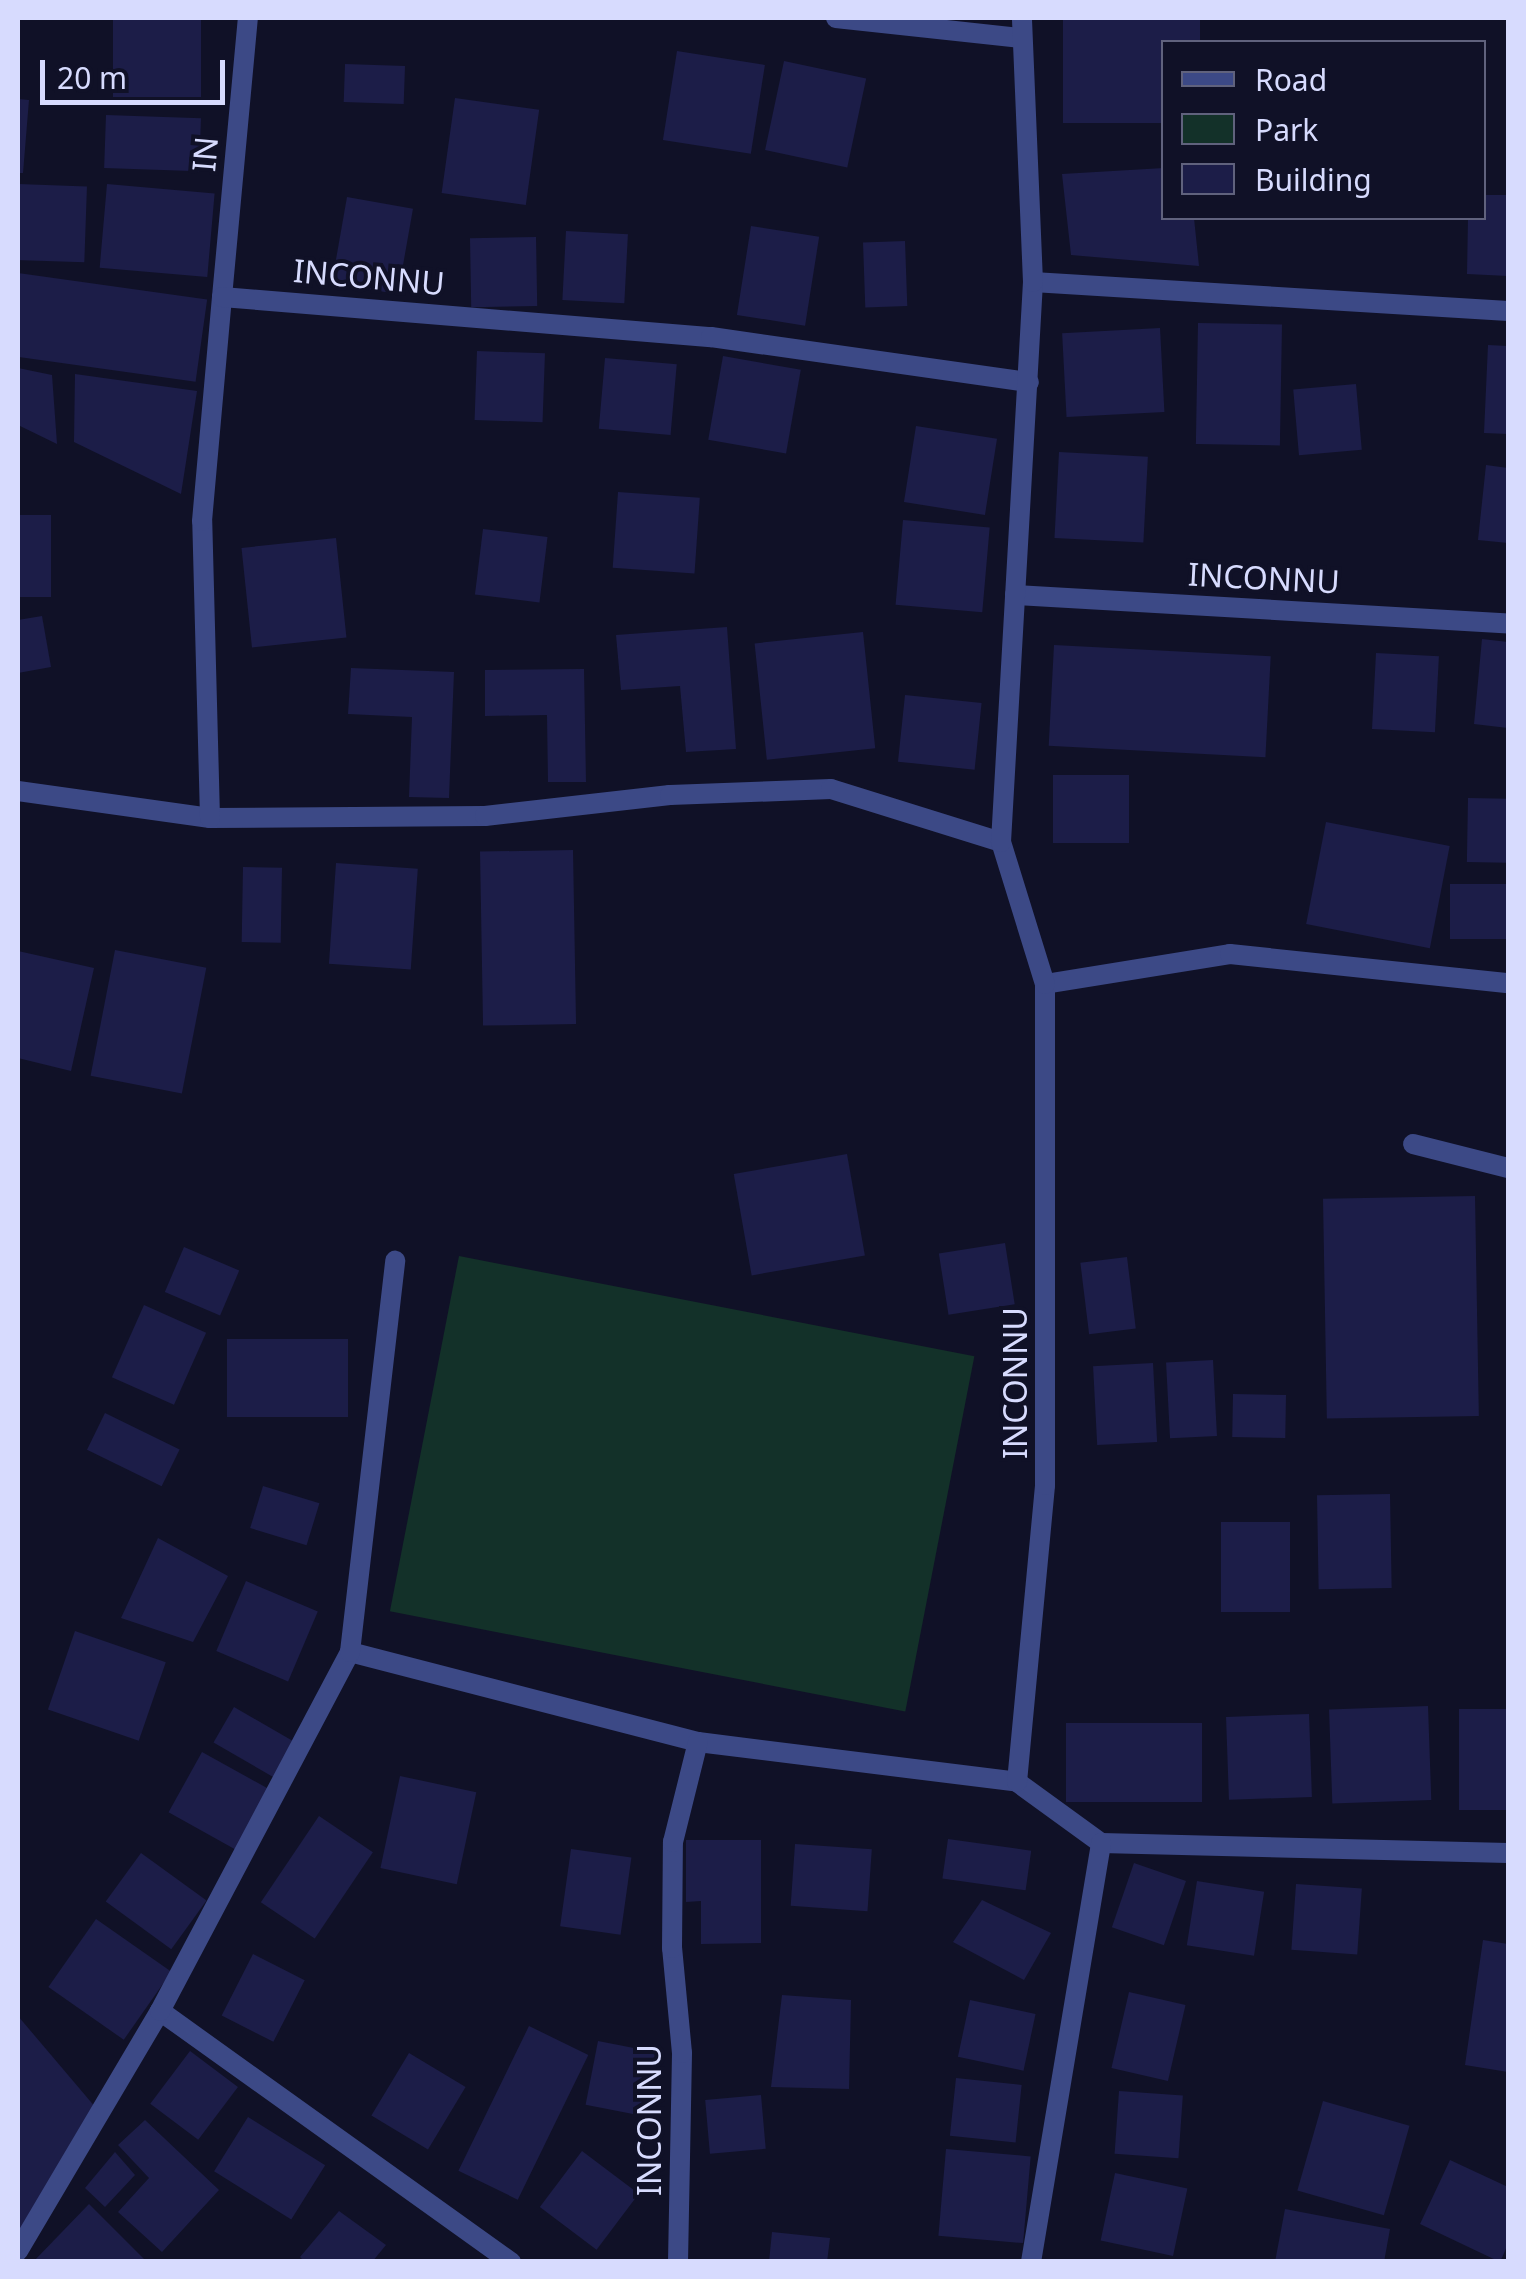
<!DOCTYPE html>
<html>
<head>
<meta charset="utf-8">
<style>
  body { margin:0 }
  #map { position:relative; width:1526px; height:2279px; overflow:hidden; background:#101127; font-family:"Noto Sans",sans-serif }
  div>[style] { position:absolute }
  .green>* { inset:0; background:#133129; transform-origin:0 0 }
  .building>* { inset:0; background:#1c1d48; transform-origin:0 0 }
  .minor>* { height:20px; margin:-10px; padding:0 10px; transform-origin:10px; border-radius:10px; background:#3c4986 }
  span { translate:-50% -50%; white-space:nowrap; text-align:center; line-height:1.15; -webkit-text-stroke:8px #101127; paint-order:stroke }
  .street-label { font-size:32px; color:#d7dbfe }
  .frame { position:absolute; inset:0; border:20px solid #d7dbfe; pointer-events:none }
  .legend { position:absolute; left:1161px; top:40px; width:325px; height:180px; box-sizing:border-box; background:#101127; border:2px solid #60627d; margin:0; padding:12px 18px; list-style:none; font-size:30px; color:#d7dbfe }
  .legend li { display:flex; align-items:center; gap:20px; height:50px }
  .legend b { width:50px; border:2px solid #60627d }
  .scale { position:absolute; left:40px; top:60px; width:185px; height:45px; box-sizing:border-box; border:5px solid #d7dbfe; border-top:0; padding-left:12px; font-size:30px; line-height:35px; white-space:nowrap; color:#d7dbfe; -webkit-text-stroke:8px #101127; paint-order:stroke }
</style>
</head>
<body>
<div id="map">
  <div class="green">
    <i style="left:459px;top:1256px;width:525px;height:362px;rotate:11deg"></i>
  </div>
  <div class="building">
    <i style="left:113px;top:18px;width:88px;height:79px"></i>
    <i style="clip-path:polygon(1063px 18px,1200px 18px,1200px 42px,1164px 42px,1164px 123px,1063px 123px)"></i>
    <i style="left:677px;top:51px;width:89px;height:90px;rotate:9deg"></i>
    <i style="left:784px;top:61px;width:84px;height:91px;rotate:12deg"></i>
    <i style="left:405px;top:66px;width:38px;height:60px;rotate:92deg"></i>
    <i style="left:455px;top:98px;width:85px;height:96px;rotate:8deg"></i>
    <i style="clip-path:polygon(18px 99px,29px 100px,23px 173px,18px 173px)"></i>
    <i style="left:106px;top:115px;width:95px;height:53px;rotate:2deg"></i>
    <i style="clip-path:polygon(1164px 168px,1164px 218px,1194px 218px,1199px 266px,1071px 255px,1062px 174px)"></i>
    <i style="left:18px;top:184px;width:69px;height:76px;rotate:2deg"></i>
    <i style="left:107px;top:184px;width:108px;height:84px;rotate:5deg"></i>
    <i style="clip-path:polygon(1484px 195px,1508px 195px,1508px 276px,1467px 274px,1468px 218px,1484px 218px)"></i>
    <i style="left:347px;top:197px;width:67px;height:87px;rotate:10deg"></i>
    <i style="left:751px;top:226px;width:69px;height:90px;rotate:9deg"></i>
    <i style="left:566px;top:231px;width:62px;height:69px;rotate:3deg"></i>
    <i style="left:536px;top:237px;width:69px;height:66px;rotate:89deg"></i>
    <i style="left:905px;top:241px;width:65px;height:42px;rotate:88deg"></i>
    <i style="left:18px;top:273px;width:191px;height:83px;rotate:8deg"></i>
    <i style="left:1198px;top:323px;width:84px;height:121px;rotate:1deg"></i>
    <i style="left:1160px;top:328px;width:84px;height:98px;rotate:87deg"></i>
    <i style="clip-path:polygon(1488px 345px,1508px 346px,1508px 434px,1484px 433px)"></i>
    <i style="left:477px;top:351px;width:68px;height:69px;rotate:2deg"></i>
    <i style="left:723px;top:356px;width:79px;height:85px;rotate:10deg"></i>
    <i style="left:605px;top:358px;width:72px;height:71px;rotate:5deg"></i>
    <i style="clip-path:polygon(18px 368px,52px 375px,57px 444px,18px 425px)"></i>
    <i style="clip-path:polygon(75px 374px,197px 391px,181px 494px,74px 442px)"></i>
    <i style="left:1356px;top:384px;width:66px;height:63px;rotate:85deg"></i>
    <i style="left:916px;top:426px;width:82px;height:77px;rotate:9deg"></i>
    <i style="left:1059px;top:452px;width:89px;height:86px;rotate:3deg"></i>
    <i style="clip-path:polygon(1486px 465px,1508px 468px,1508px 543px,1478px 540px)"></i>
    <i style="left:618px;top:492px;width:82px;height:76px;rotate:4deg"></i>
    <i style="left:18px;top:515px;width:33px;height:82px"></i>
    <i style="left:903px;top:520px;width:87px;height:85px;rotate:5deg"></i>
    <i style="left:483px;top:529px;width:65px;height:66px;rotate:7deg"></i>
    <i style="left:336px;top:538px;width:100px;height:95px;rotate:84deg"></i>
    <i style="clip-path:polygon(42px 616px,51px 667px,18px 673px,18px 620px)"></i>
    <i style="clip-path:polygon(727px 627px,736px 749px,686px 752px,680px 686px,621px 690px,616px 635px)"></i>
    <i style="left:863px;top:632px;width:117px;height:109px;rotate:84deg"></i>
    <i style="clip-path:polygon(1482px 639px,1508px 642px,1508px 728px,1474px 724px)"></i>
    <i style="left:1054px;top:645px;width:217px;height:101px;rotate:3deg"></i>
    <i style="left:1376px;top:653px;width:63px;height:76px;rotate:3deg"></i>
    <i style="clip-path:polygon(351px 668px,454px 672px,449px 798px,409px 797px,412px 717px,348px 714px)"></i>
    <i style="clip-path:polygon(584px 669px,586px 782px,548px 782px,547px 715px,485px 716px,485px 670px)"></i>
    <i style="left:905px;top:695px;width:77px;height:67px;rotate:6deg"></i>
    <i style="left:1053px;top:775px;width:76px;height:68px"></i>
    <i style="left:1468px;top:798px;width:40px;height:64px;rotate:1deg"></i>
    <i style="left:1326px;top:822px;width:126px;height:104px;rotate:11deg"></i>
    <i style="left:573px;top:850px;width:174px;height:93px;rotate:89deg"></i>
    <i style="left:336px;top:863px;width:82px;height:101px;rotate:4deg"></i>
    <i style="left:243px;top:867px;width:39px;height:75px;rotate:1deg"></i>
    <i style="left:1508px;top:884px;width:55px;height:58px;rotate:90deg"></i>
    <i style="left:115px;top:950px;width:93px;height:128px;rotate:11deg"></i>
    <i style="clip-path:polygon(18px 951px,94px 968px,71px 1071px,18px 1058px)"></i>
    <i style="left:847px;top:1154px;width:103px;height:115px;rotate:80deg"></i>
    <i style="left:1475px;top:1196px;width:220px;height:152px;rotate:89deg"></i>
    <i style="left:1005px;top:1243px;width:62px;height:67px;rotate:81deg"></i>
    <i style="left:184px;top:1247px;width:60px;height:49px;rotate:23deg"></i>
    <i style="left:1127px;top:1257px;width:72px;height:47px;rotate:83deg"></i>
    <i style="left:144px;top:1305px;width:68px;height:79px;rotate:24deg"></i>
    <i style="left:227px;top:1339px;width:121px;height:78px"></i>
    <i style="left:1213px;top:1360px;width:76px;height:47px;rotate:87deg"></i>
    <i style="left:1153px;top:1363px;width:79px;height:60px;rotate:87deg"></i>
    <i style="left:1233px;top:1394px;width:53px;height:43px;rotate:1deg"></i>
    <i style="left:105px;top:1413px;width:83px;height:41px;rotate:26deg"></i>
    <i style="left:263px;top:1486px;width:59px;height:44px;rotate:17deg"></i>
    <i style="left:1390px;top:1494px;width:94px;height:73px;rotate:89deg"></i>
    <i style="left:1221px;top:1522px;width:69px;height:90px"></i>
    <i style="clip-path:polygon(158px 1538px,228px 1576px,193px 1642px,121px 1618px)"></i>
    <i style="left:246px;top:1581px;width:78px;height:76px;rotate:23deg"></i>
    <i style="left:75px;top:1631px;width:96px;height:83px;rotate:19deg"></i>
    <i style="left:1428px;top:1706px;width:94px;height:99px;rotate:88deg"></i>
    <i style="left:234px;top:1707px;width:76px;height:41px;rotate:30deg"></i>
    <i style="left:1459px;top:1709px;width:49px;height:101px"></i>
    <i style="left:1309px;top:1714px;width:83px;height:83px;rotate:88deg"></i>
    <i style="left:1066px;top:1723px;width:136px;height:79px"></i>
    <i style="left:202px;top:1752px;width:80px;height:69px;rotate:29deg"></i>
    <i style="left:400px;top:1776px;width:78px;height:94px;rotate:12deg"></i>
    <i style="left:319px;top:1816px;width:65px;height:104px;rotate:34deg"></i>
    <i style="left:948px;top:1839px;width:84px;height:40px;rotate:8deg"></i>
    <i style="clip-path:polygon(686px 1840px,761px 1840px,761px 1943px,701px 1944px,701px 1901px,686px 1902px)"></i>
    <i style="left:795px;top:1844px;width:77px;height:62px;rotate:4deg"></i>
    <i style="left:571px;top:1849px;width:61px;height:78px;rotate:8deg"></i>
    <i style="left:141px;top:1853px;width:81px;height:60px;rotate:36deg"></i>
    <i style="left:1134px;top:1863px;width:55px;height:68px;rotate:19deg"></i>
    <i style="left:1197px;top:1881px;width:68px;height:65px;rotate:9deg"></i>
    <i style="left:1296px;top:1884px;width:66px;height:66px;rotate:4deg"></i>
    <i style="clip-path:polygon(982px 1900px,1051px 1933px,1024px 1980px,953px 1942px)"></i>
    <i style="left:96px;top:1919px;width:92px;height:83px;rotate:35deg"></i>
    <i style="clip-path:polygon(1483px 1940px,1508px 1944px,1508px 2072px,1465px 2065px)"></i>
    <i style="left:253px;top:1954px;width:58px;height:69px;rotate:27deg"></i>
    <i style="left:1129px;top:1992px;width:58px;height:78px;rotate:13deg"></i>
    <i style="clip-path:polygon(782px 1995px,851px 2000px,849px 2089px,771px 2087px)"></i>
    <i style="left:970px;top:2000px;width:67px;height:58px;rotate:12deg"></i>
    <i style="clip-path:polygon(18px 2016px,96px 2108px,18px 2239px)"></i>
    <i style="left:529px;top:2026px;width:66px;height:161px;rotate:26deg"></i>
    <i style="left:598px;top:2041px;width:64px;height:65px;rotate:11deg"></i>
    <i style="left:190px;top:2051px;width:60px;height:66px;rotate:37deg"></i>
    <i style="left:409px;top:2053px;width:66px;height:73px;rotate:31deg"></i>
    <i style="left:956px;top:2078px;width:66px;height:58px;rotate:6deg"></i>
    <i style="left:1119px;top:2091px;width:64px;height:63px;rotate:4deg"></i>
    <i style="left:761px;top:2095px;width:54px;height:56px;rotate:85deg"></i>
    <i style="left:1323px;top:2101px;width:90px;height:93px;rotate:16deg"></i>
    <i style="left:248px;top:2117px;width:91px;height:64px;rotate:32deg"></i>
    <i style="clip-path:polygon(145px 2120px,219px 2190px,162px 2252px,118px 2212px,149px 2178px,118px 2145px)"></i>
    <i style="left:946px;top:2149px;width:85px;height:87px;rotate:5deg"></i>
    <i style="left:582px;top:2151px;width:71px;height:70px;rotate:37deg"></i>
    <i style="clip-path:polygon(115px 2152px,135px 2175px,105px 2207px,85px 2188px)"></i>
    <i style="clip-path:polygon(1450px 2160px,1508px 2187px,1508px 2244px,1500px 2262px,1420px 2224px)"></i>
    <i style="left:1115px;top:2173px;width:74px;height:69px;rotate:12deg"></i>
    <i style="clip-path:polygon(89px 2204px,147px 2262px,33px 2262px)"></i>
    <i style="clip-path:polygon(1285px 2209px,1390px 2229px,1384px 2262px,1275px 2262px)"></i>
    <i style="clip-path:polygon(339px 2211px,386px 2245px,372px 2262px,305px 2262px,300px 2257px)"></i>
    <i style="clip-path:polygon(772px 2232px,830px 2238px,827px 2262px,769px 2262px)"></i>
  </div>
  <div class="minor">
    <i style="left:836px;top:18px;width:186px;rotate:6.2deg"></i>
    <i style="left:1033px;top:282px;width:476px;rotate:3.5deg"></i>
    <i style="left:222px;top:297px;width:280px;rotate:-84.7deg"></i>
    <i style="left:1015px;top:595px;width:494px;rotate:3.3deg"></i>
    <i style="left:18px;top:791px;width:194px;rotate:8deg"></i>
    <i style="left:210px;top:818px;width:275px;rotate:-0.4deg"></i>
    <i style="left:485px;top:816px;width:186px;rotate:-6.5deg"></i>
    <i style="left:670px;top:795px;width:161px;rotate:-2.1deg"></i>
    <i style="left:831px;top:789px;width:178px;rotate:17.3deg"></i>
    <i style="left:210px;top:818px;width:297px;rotate:-91.5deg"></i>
    <i style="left:202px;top:521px;width:225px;rotate:-84.9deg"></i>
    <i style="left:222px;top:297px;width:491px;rotate:4.7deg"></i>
    <i style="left:711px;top:337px;width:321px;rotate:8.1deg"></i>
    <i style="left:1045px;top:984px;width:187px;rotate:-9.2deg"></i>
    <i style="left:1230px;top:954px;width:280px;rotate:6deg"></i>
    <i style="left:1413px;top:1144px;width:98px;rotate:14.2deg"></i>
    <i style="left:350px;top:1652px;width:359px;rotate:14.5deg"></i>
    <i style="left:698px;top:1742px;width:321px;rotate:7.1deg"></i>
    <i style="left:1017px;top:1782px;width:104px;rotate:36deg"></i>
    <i style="left:1101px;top:1843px;width:407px;rotate:1.4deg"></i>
    <i style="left:1017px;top:1782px;width:298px;rotate:-84.6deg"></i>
    <i style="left:1045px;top:1485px;width:501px;rotate:-90deg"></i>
    <i style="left:1045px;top:984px;width:149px;rotate:-107.2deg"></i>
    <i style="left:1001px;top:842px;width:561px;rotate:-86.73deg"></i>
    <i style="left:1033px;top:282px;width:264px;rotate:-92.4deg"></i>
    <i style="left:160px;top:2011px;width:432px;rotate:35.6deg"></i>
    <i style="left:18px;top:2251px;width:279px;rotate:-59.4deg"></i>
    <i style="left:160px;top:2011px;width:406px;rotate:-62.1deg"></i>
    <i style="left:350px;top:1652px;width:394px;rotate:-83.4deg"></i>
    <i style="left:678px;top:2262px;width:209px;rotate:-88.9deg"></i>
    <i style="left:682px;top:2053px;width:105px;rotate:-95.4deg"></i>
    <i style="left:672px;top:1948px;width:106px;rotate:-89.5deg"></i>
    <i style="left:673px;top:1842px;width:103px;rotate:-76deg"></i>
    <i style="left:1031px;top:2262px;width:425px;rotate:-80.5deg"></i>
  </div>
  <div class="street-label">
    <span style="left:205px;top:154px;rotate:-85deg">IN</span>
    <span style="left:369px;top:277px;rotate:5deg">INCONNU</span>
    <span style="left:1264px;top:578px;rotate:3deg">INCONNU</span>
    <span style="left:1015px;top:1383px;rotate:-90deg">INCONNU</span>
    <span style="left:649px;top:2120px;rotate:-90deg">INCONNU</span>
  </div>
  <div class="frame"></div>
  <ul class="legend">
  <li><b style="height:12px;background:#3c4986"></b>Road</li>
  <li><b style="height:28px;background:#133129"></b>Park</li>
  <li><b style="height:28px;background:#1c1d48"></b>Building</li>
  </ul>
  <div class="scale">20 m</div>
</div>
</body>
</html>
